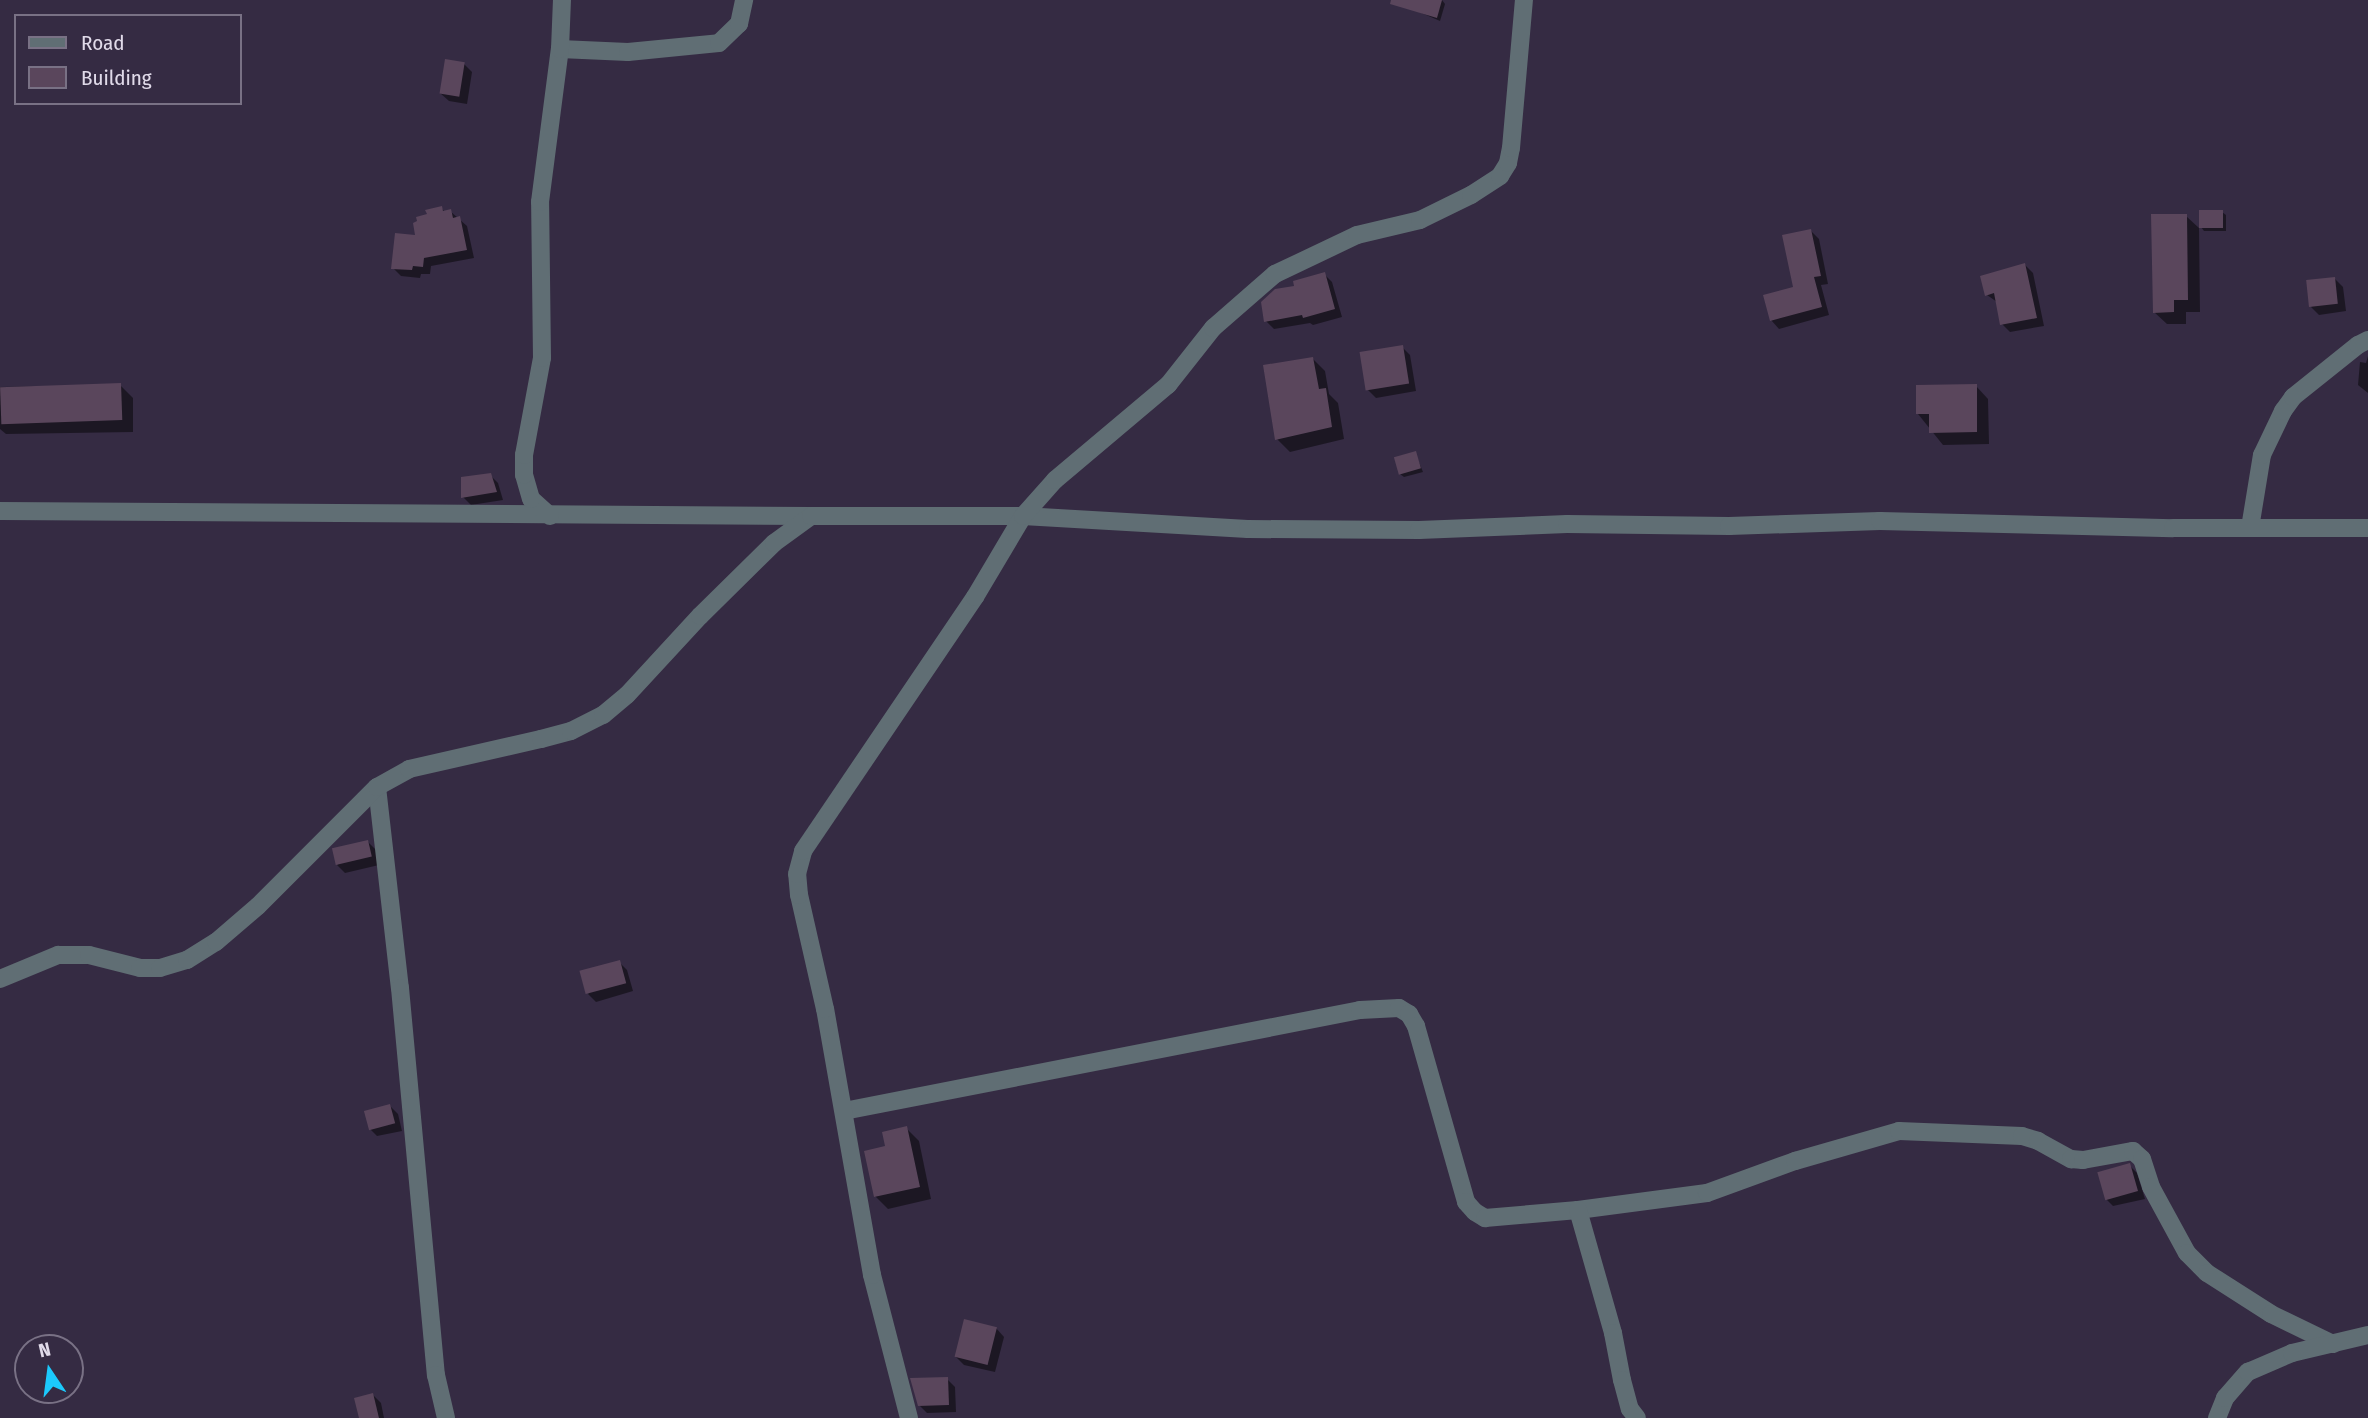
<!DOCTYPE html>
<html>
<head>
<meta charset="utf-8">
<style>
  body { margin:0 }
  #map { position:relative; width:2368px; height:1418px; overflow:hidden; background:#352b43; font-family:"Fira Sans Condensed",sans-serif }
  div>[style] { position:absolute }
  .shadow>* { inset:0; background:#0007 }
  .building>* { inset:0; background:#5a465c; transform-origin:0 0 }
  .minor>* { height:18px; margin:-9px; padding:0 9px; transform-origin:9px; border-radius:9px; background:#606e74 }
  span { translate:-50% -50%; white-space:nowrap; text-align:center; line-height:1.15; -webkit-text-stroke:5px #352b43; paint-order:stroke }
  .legend { position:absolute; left:14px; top:14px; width:228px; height:91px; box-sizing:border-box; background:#352b43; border:2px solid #797185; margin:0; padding:9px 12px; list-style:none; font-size:21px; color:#e0dae9 }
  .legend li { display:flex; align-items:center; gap:14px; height:35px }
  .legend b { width:35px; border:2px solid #797185 }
  .north { position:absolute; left:14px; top:1334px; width:70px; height:70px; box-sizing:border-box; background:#352b43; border:2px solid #797185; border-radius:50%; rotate:347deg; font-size:19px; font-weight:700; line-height:28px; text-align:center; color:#e0dae9 }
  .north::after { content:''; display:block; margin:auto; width:24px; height:32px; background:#1cc9fc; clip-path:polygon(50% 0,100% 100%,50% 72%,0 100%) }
</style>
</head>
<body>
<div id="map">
  <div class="shadow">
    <i style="clip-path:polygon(1421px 0,1442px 0,1445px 4px,1440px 21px,1417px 11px)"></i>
    <i style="clip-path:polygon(464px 64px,472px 72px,467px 104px,449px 101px,440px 93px)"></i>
    <i style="clip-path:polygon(441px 208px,445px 212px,450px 211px,467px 226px,474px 258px,431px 266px,430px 274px,421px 274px,420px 278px,401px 276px,393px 268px)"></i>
    <i style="clip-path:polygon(2222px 212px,2226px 215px,2226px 231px,2204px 231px,2201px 227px)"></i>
    <i style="clip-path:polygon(2186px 216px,2199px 228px,2200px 312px,2186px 312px,2186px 324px,2167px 324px,2154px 312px)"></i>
    <i style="clip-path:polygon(1811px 231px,1819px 239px,1828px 284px,1821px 285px,1829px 315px,1779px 329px,1771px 320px,1795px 288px)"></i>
    <i style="clip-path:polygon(2025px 265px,2033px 273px,2044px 326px,2010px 332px,2002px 324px,1997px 302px,1987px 295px)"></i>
    <i style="clip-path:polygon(1324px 274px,1332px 282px,1342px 317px,1313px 325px,1310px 323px,1274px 329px,1266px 321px,1297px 287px)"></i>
    <i style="clip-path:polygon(2335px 279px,2343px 287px,2346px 311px,2319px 315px,2311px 307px)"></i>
    <i style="clip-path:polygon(1402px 347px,1410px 355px,1416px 391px,1376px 398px,1368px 390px)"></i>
    <i style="clip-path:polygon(2368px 356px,2368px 393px,2358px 385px,2360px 362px,2366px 363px)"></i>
    <i style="clip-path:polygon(1313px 359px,1325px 371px,1329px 394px,1338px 403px,1344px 439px,1290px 452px,1277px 439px)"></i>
    <i style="clip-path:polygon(120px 385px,133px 398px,133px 432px,6px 434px,0 429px,0 387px)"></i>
    <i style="clip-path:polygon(1976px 386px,1988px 399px,1989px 444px,1943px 445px,1918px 414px)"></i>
    <i style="clip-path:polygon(1415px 453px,1423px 472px,1404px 477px,1400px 474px)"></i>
    <i style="clip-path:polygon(490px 475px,498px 483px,503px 500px,471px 505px,463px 497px)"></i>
    <i style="clip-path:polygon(368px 842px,376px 850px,379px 865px,345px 873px,337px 865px)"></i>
    <i style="clip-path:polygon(619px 962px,627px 970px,633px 991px,596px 1002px,588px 994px)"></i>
    <i style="clip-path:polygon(390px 1106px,398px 1114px,402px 1131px,377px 1136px,369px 1128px)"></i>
    <i style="clip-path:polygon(906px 1128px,919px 1141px,931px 1199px,888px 1209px,875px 1196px,887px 1148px)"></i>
    <i style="clip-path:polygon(2129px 1165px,2137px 1173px,2145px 1199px,2113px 1206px,2105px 1198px)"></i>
    <i style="clip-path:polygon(996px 1328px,1004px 1337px,995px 1372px,964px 1365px,956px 1357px)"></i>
    <i style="clip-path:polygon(947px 1379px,955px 1387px,956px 1412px,927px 1413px,919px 1405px)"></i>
    <i style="clip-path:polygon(373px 1395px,381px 1403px,384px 1418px,361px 1418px)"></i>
  </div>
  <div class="building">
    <i style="clip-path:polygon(1391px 0,1442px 0,1437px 18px,1390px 4px)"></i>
    <i style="left:445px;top:59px;width:20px;height:35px;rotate:9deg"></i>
    <i style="clip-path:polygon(442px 206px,443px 211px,451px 209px,453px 218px,460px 216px,467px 250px,424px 258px,423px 267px,413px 266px,412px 270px,391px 269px,395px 233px,415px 235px,413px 223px,417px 221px,416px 217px,427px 214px,425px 210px)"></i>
    <i style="left:2199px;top:210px;width:24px;height:18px"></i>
    <i style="clip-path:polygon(2151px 214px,2187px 214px,2188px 300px,2174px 300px,2174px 312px,2153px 313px)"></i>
    <i style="clip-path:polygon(1811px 229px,1821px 276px,1814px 277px,1822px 307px,1770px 321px,1763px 295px,1793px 287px,1782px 235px)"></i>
    <i style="clip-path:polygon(2025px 263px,2037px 318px,2000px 325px,1994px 293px,1985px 296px,1980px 276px)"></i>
    <i style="clip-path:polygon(1325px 272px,1335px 309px,1303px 318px,1302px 315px,1264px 322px,1261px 302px,1275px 289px,1294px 286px,1293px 281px)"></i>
    <i style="left:2335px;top:277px;width:27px;height:29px;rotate:84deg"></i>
    <i style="left:1403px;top:345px;width:39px;height:44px;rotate:81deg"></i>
    <i style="clip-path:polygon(1313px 357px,1319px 389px,1326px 388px,1332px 427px,1275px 440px,1263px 365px)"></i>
    <i style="left:121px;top:383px;width:37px;height:121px;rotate:88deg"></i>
    <i style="clip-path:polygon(1977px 384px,1977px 432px,1929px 433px,1929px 414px,1916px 414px,1916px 385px)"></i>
    <i style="left:1416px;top:451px;width:18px;height:23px;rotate:74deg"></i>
    <i style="clip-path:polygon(491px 473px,497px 492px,461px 498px,461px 477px)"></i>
    <i style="left:368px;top:840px;width:17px;height:37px;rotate:77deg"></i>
    <i style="left:620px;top:960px;width:24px;height:42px;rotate:75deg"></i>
    <i style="left:390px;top:1104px;width:20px;height:27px;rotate:75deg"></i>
    <i style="clip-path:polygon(907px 1126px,920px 1187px,874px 1197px,864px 1151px,885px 1146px,882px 1132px)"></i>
    <i style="left:2130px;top:1163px;width:29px;height:34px;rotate:74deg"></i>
    <i style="left:964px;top:1319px;width:34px;height:39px;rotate:14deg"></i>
    <i style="clip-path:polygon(948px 1377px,949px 1405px,918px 1406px,910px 1378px)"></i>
    <i style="clip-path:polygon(373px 1393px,379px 1418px,359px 1418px,354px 1398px)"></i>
  </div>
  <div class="minor">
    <i style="left:560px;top:49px;width:68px;rotate:2.5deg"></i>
    <i style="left:628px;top:52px;width:91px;rotate:-5.6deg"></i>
    <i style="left:719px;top:43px;width:28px;rotate:-44deg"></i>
    <i style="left:739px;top:24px;width:25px;rotate:-78deg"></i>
    <i style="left:0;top:511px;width:811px;rotate:0.35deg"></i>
    <i style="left:550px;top:516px;width:25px;rotate:-138deg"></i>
    <i style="left:531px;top:499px;width:25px;rotate:-106deg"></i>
    <i style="left:524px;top:475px;width:20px;rotate:-90deg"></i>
    <i style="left:524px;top:455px;width:99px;rotate:-79.5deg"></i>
    <i style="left:542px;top:358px;width:156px;rotate:-90.7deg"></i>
    <i style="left:540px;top:202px;width:154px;rotate:-82.6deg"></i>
    <i style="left:560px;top:49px;width:49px;rotate:-87.7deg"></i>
    <i style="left:2250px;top:528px;width:74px;rotate:-80.7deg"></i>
    <i style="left:2262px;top:455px;width:49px;rotate:-64.5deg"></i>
    <i style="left:2283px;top:411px;width:17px;rotate:-54deg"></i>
    <i style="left:2293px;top:397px;width:83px;rotate:-38.7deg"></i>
    <i style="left:2358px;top:345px;width:11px;rotate:-27deg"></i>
    <i style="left:377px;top:787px;width:202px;rotate:83.5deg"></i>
    <i style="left:400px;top:988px;width:389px;rotate:84.7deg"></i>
    <i style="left:436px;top:1375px;width:44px;rotate:76.9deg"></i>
    <i style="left:0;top:979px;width:63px;rotate:-22.5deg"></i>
    <i style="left:58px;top:955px;width:31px"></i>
    <i style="left:89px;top:955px;width:53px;rotate:14.3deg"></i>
    <i style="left:140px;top:968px;width:20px"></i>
    <i style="left:160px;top:968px;width:28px;rotate:-17deg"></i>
    <i style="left:187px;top:960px;width:34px;rotate:-32deg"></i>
    <i style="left:216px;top:942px;width:55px;rotate:-40.6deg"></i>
    <i style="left:258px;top:906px;width:168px;rotate:-45deg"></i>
    <i style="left:377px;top:787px;width:37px;rotate:-29deg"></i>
    <i style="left:409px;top:769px;width:135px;rotate:-12.8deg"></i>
    <i style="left:541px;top:739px;width:31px;rotate:-15deg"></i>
    <i style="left:571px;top:731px;width:36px;rotate:-27deg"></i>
    <i style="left:603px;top:715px;width:31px;rotate:-40deg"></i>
    <i style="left:627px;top:695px;width:108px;rotate:-47.3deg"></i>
    <i style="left:700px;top:616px;width:104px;rotate:-44.6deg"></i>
    <i style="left:774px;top:543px;width:46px;rotate:-36.1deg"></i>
    <i style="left:811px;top:516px;width:212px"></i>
    <i style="left:1023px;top:516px;width:225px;rotate:3.3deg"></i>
    <i style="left:1248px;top:529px;width:171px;rotate:0.3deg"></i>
    <i style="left:1419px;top:530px;width:148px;rotate:-2.3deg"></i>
    <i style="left:1567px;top:524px;width:162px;rotate:0.7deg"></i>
    <i style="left:1729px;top:526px;width:151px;rotate:-1.9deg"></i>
    <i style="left:1880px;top:521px;width:293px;rotate:1.4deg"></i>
    <i style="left:2173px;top:528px;width:195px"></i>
    <i style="left:844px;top:1111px;width:526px;rotate:-11.07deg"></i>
    <i style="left:1360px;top:1010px;width:39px;rotate:-3deg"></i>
    <i style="left:1399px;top:1008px;width:12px;rotate:31deg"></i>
    <i style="left:1409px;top:1014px;width:14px;rotate:60deg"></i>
    <i style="left:1416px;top:1026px;width:183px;rotate:74.1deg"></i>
    <i style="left:1466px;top:1202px;width:13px;rotate:48deg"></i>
    <i style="left:1475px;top:1212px;width:12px;rotate:31deg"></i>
    <i style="left:1485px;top:1218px;width:93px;rotate:-4.9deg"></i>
    <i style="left:1578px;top:1210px;width:130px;rotate:-7.5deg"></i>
    <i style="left:1707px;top:1193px;width:94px;rotate:-20deg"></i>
    <i style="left:1795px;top:1161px;width:108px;rotate:-16.1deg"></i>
    <i style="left:1899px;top:1131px;width:123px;rotate:2.3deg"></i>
    <i style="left:2022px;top:1136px;width:17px;rotate:17deg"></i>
    <i style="left:2038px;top:1141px;width:38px;rotate:29deg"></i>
    <i style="left:2071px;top:1159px;width:12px;rotate:5deg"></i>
    <i style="left:2083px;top:1160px;width:51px;rotate:-10.2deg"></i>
    <i style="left:2133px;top:1151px;width:12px;rotate:42deg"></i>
    <i style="left:2142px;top:1159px;width:29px;rotate:72deg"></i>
    <i style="left:2151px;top:1187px;width:75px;rotate:61.4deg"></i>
    <i style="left:2187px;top:1253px;width:28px;rotate:45deg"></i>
    <i style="left:2207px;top:1273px;width:76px;rotate:32.6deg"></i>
    <i style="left:2271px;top:1314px;width:69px;rotate:25.8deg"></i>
    <i style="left:1578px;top:1210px;width:128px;rotate:74.1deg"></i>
    <i style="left:1613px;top:1333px;width:48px;rotate:79.2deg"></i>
    <i style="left:1622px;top:1380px;width:30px;rotate:75deg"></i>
    <i style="left:1630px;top:1409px;width:11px;rotate:52deg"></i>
    <i style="left:909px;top:1418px;width:148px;rotate:-104.5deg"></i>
    <i style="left:872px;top:1275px;width:270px;rotate:-100deg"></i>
    <i style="left:825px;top:1009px;width:117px;rotate:-102.8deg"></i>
    <i style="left:799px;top:895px;width:21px;rotate:-95deg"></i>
    <i style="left:797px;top:874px;width:24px;rotate:-75deg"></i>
    <i style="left:803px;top:851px;width:307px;rotate:-55.9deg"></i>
    <i style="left:975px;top:597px;width:94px;rotate:-59.3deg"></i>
    <i style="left:1023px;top:516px;width:48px;rotate:-48.4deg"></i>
    <i style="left:1055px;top:480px;width:148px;rotate:-40.1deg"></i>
    <i style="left:1168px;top:385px;width:73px;rotate:-51.7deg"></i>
    <i style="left:1213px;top:328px;width:82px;rotate:-41.1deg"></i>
    <i style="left:1275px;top:274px;width:91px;rotate:-25.4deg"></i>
    <i style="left:1357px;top:235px;width:65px;rotate:-13.4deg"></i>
    <i style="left:1420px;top:220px;width:57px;rotate:-26.1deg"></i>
    <i style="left:1471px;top:195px;width:35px;rotate:-33deg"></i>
    <i style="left:1500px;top:176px;width:15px;rotate:-58deg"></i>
    <i style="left:1508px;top:163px;width:15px;rotate:-79deg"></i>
    <i style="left:1511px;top:148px;width:149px;rotate:-85deg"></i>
    <i style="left:2217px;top:1418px;width:22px;rotate:-68deg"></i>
    <i style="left:2225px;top:1398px;width:35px;rotate:-49deg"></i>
    <i style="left:2248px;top:1372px;width:48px;rotate:-23.4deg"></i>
    <i style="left:2292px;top:1353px;width:78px;rotate:-13.3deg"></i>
  </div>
  <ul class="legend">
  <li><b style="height:9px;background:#606e74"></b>Road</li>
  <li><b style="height:19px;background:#5a465c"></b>Building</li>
  </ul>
  <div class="north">N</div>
</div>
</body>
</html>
